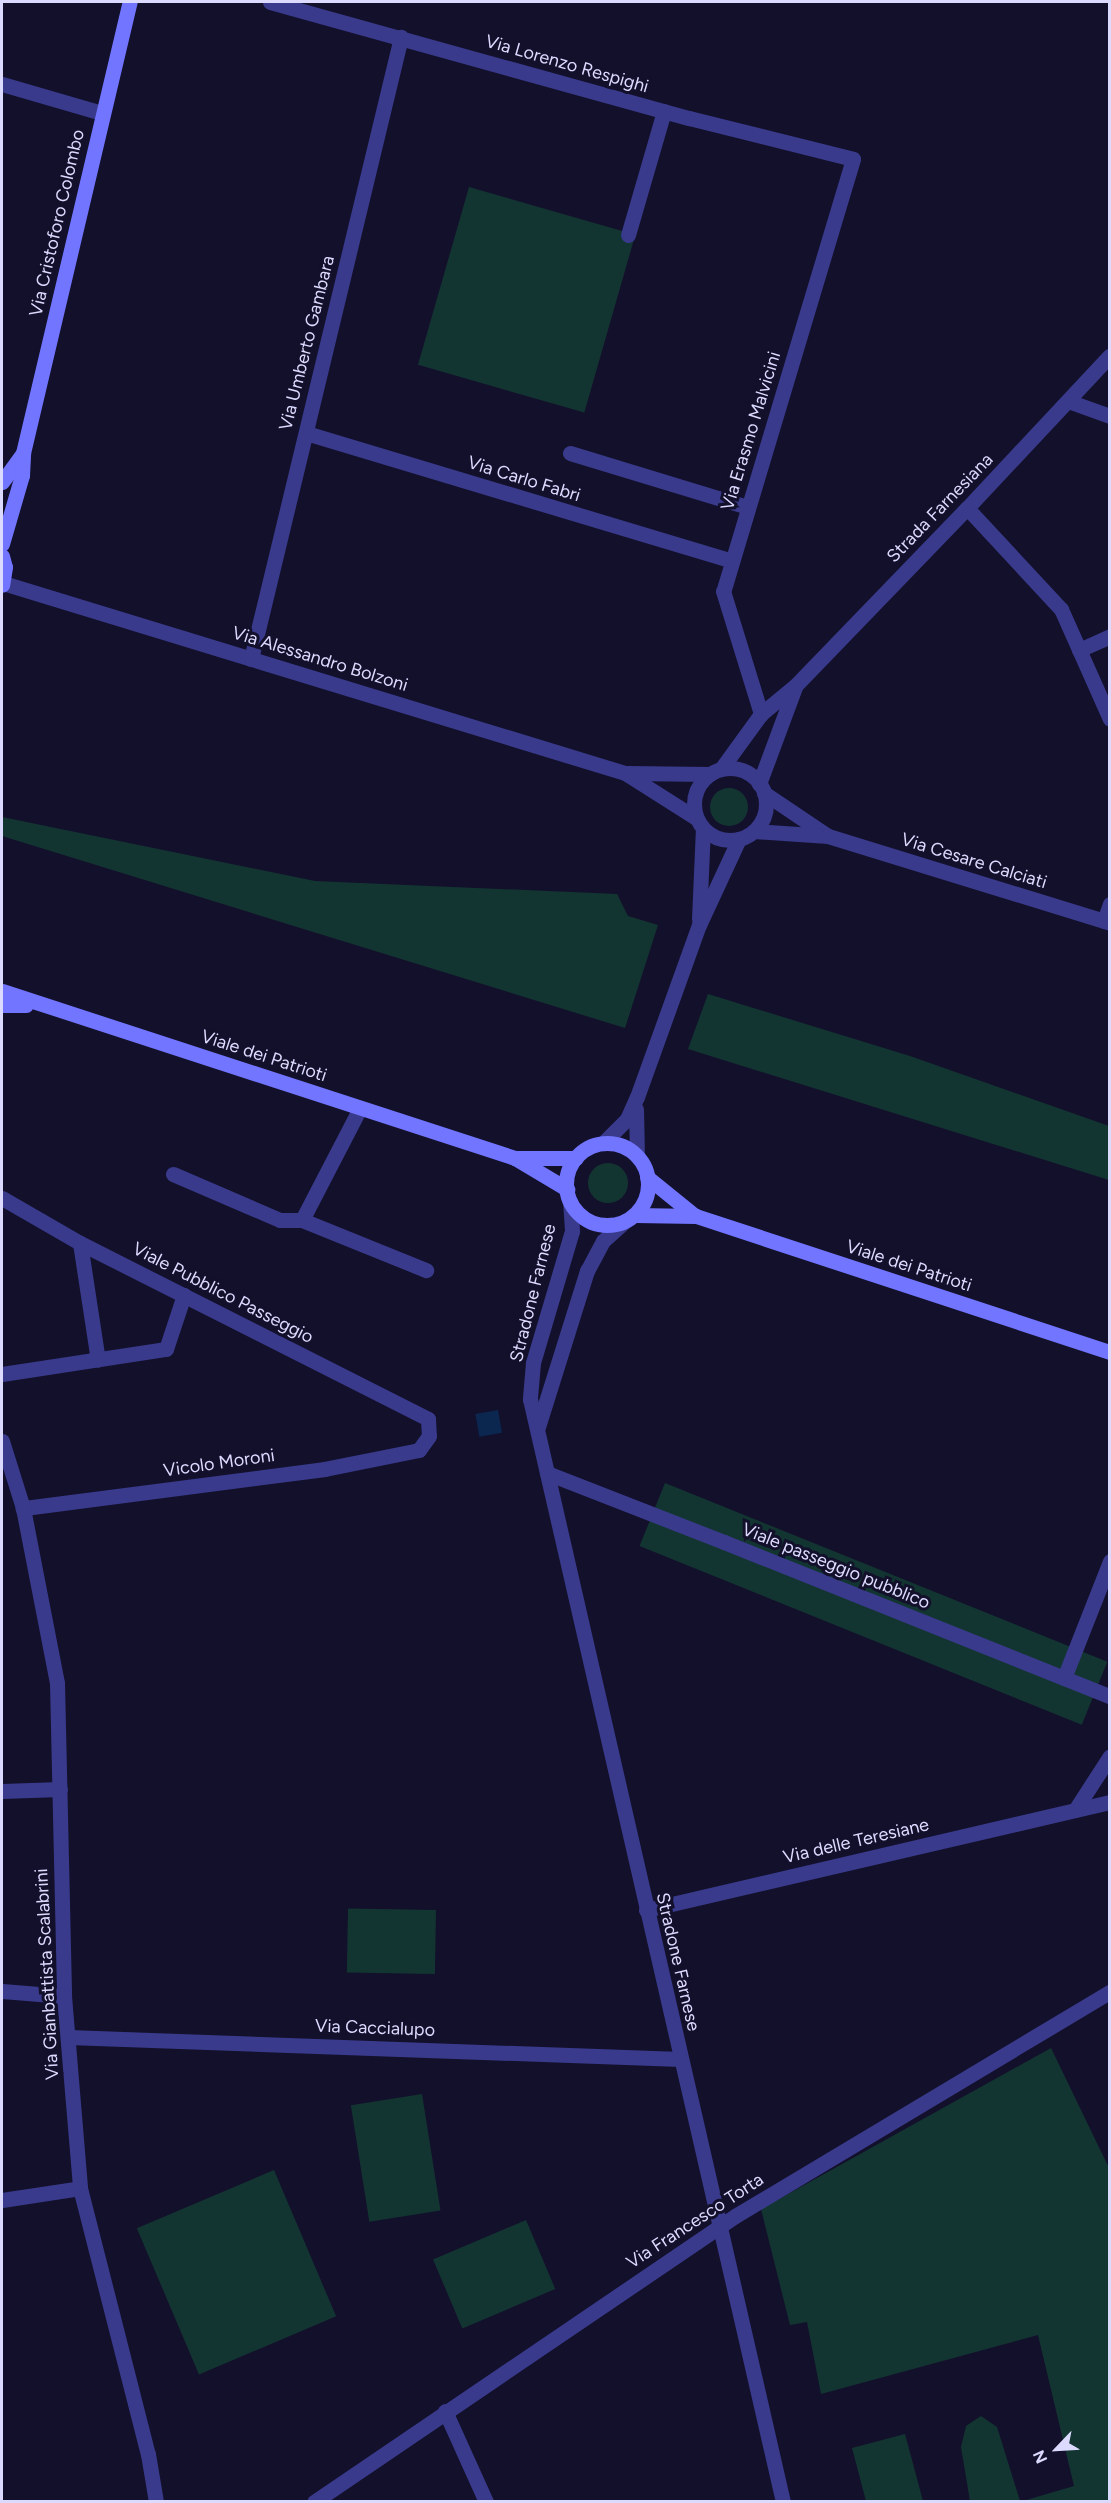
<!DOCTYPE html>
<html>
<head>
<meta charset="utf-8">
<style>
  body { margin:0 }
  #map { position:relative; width:1111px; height:2503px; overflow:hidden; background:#13102b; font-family:Figtree,sans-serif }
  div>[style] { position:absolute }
  .green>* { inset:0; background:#133532; transform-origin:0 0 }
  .round { border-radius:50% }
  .water>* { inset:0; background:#0b274f; transform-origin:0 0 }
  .pedestrian>* { height:15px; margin:-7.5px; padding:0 7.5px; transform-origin:7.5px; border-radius:7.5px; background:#393a8c }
  .minor>* { height:15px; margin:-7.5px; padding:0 7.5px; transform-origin:7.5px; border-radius:7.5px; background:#393a8c }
  .tertiary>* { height:15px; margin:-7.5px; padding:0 7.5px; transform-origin:7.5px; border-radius:7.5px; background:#393a8c }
  .tertiary>.ring { margin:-7.5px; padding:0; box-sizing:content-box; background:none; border:15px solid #393a8c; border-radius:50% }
  .secondary>* { height:15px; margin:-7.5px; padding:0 7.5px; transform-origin:7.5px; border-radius:7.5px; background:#7175ff }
  .secondary>.ring { margin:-7.5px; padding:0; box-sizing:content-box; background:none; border:15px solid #7175ff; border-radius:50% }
  span { translate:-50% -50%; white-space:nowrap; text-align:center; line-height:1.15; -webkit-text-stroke:6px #13102b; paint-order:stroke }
  .street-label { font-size:18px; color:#dcdaff }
  .frame { position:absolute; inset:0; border:3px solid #dcdaff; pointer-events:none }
  .north { position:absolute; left:1027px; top:2419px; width:60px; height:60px; -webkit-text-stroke:4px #13102b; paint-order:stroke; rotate:245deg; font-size:16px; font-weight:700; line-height:24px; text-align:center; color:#dcdaff }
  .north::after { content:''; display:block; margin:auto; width:21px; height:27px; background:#dcdaff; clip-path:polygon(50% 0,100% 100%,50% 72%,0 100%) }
</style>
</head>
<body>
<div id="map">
  <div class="green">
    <i style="left:469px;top:187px;width:173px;height:185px;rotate:16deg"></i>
    <i class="round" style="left:710px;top:788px;width:38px;height:38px"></i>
    <i style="clip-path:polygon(2px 817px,315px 881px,617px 894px,628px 916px,658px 925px,625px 1028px,2px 836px)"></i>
    <i style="clip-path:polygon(708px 994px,910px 1056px,1109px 1126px,1109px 1180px,688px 1049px)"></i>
    <i class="round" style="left:588px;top:1163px;width:40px;height:40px"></i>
    <i style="left:665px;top:1483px;width:477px;height:68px;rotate:22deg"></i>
    <i style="left:436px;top:1910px;width:64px;height:88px;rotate:91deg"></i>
    <i style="clip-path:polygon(1051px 2048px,1109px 2168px,1109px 2501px,1023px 2501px,1074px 2486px,1038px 2335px,821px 2394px,807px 2322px,790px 2325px,761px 2209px)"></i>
    <i style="left:422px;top:2094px;width:118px;height:72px;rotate:81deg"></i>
    <i style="left:274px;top:2170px;width:159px;height:149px;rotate:67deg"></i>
    <i style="left:526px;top:2220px;width:75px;height:101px;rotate:67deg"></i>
    <i style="clip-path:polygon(981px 2416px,997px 2427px,1020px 2501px,970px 2501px,961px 2447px,966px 2426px)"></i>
    <i style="clip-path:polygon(905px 2434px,923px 2501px,866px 2501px,852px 2448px)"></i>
  </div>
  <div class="water">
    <i style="left:498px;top:1410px;width:23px;height:23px;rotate:80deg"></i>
  </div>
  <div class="pedestrian">
    <i style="left:724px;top:1542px;width:416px;rotate:21.8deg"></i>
    <i style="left:1064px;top:1678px;width:126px;rotate:-68.5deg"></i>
  </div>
  <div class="minor">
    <i style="left:270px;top:2px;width:435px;rotate:15.5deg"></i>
    <i style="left:689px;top:118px;width:169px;rotate:14deg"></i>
    <i style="left:853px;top:159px;width:451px;rotate:106.7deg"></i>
    <i style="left:723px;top:591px;width:129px;rotate:72.8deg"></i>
    <i style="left:2px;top:84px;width:104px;rotate:16.2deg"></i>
    <i style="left:628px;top:235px;width:129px;rotate:-73.8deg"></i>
    <i style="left:1068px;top:401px;width:45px;rotate:19.7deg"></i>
    <i style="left:306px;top:433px;width:445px;rotate:16.7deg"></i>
    <i style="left:570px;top:453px;width:186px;rotate:16.9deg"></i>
    <i style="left:967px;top:508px;width:138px;rotate:47.1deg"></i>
    <i style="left:1061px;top:609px;width:120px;rotate:66deg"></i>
    <i style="left:3px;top:583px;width:650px;rotate:16.99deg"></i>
    <i style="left:625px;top:773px;width:84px;rotate:32.4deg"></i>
    <i style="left:1079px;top:650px;width:34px;rotate:-24deg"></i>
    <i style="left:251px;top:659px;width:640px;rotate:-76.44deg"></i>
    <i style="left:628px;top:773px;width:82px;rotate:0.7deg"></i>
    <i style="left:764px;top:793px;width:77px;rotate:33.9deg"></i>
    <i style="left:754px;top:831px;width:74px;rotate:3.9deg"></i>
    <i style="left:828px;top:836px;width:295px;rotate:17.1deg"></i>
    <i style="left:1104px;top:921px;width:18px;rotate:-71deg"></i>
    <i style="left:173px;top:1174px;width:116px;rotate:23.3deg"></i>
    <i style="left:280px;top:1220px;width:22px"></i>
    <i style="left:302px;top:1220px;width:134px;rotate:22deg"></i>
    <i style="left:2px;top:1198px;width:90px;rotate:30deg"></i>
    <i style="left:80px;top:1243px;width:390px;rotate:26.8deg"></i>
    <i style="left:428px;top:1419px;width:17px;rotate:87deg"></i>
    <i style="left:429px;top:1436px;width:17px;rotate:126deg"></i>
    <i style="left:419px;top:1450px;width:96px;rotate:168.6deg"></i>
    <i style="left:325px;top:1469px;width:305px;rotate:172.6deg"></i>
    <i style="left:302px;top:1220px;width:126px;rotate:-62.6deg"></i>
    <i style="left:80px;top:1243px;width:118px;rotate:81.3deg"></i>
    <i style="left:2px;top:1374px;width:166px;rotate:-8.7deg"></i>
    <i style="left:166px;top:1349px;width:57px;rotate:-71.6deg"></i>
    <i style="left:2px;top:1441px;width:70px;rotate:72.6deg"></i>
    <i style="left:23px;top:1508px;width:178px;rotate:79deg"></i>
    <i style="left:57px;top:1683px;width:313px;rotate:88.7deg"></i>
    <i style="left:64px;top:1996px;width:193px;rotate:85.2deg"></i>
    <i style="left:80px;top:2188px;width:275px;rotate:75.7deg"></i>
    <i style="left:148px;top:2454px;width:49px;rotate:80.5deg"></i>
    <i style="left:547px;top:1473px;width:190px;rotate:21.3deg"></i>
    <i style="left:2px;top:1791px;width:58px;rotate:-2deg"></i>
    <i style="left:1075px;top:1810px;width:64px;rotate:-57.1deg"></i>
    <i style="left:646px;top:1910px;width:476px;rotate:-13.1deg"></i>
    <i style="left:2px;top:1991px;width:62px;rotate:4.6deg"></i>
    <i style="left:68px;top:2037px;width:613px;rotate:2.06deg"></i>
    <i style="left:2px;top:2200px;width:79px;rotate:-8.7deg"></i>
    <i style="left:445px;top:2411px;width:100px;rotate:65.7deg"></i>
    <i style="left:314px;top:2502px;width:509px;rotate:-34.19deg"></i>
    <i style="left:735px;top:2216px;width:437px;rotate:-30.9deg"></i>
  </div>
  <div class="tertiary">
    <i class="ring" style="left:694px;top:768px;width:57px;height:57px"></i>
    <i style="left:721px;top:769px;width:68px;rotate:-54deg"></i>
    <i style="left:761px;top:714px;width:45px;rotate:-39.6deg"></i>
    <i style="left:796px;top:685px;width:246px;rotate:-46deg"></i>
    <i style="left:967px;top:508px;width:209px;rotate:-46.9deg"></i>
    <i style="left:759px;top:784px;width:103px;rotate:-69.6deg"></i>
    <i style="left:699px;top:919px;width:90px;rotate:-87.5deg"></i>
    <i style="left:636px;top:1109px;width:47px;rotate:88.8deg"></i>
    <i style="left:603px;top:1143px;width:34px;rotate:-45deg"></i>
    <i style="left:627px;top:1119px;width:24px;rotate:-66deg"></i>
    <i style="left:637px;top:1097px;width:183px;rotate:-70.2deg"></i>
    <i style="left:699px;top:925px;width:95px;rotate:-65.1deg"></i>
    <i style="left:570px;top:1201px;width:30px;rotate:86deg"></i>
    <i style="left:572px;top:1231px;width:138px;rotate:106.5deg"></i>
    <i style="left:533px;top:1363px;width:36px;rotate:95deg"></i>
    <i style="left:530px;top:1399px;width:1132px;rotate:77.08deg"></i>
    <i style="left:538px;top:1427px;width:164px;rotate:-72.6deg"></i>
    <i style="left:587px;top:1271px;width:34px;rotate:-62deg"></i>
    <i style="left:603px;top:1241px;width:30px;rotate:-42deg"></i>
  </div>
  <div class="secondary">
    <i style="left:2px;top:482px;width:36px;rotate:-54deg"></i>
    <i style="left:2px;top:544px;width:72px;rotate:-73.8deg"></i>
    <i style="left:22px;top:475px;width:22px;rotate:-87deg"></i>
    <i style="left:23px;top:453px;width:464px;rotate:-76.7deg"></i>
    <i style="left:2px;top:556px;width:11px;rotate:75deg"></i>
    <i style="left:5px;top:567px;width:18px;rotate:99deg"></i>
    <i style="left:2px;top:991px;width:539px;rotate:18.03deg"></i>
    <i style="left:515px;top:1158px;width:61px;rotate:30.8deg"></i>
    <i style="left:2px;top:1005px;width:24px"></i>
    <i class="ring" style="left:566px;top:1143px;width:67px;height:67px"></i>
    <i style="left:515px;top:1158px;width:61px"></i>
    <i style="left:647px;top:1177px;width:60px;rotate:39deg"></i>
    <i style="left:635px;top:1215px;width:61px;rotate:0.9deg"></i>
    <i style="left:696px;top:1216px;width:436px;rotate:18.2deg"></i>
  </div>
  <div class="street-label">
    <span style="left:567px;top:64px;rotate:16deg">Via Lorenzo Respighi</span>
    <span style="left:57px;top:223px;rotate:-77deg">Via Cristoforo Colombo</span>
    <span style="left:307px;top:343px;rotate:-76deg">Via Umberto Gambara</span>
    <span style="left:751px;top:431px;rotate:-73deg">Via Erasmo Malvicini</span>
    <span style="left:524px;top:479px;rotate:17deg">Via Carlo Fabri</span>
    <span style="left:940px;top:508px;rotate:-46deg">Strada Farnesiana</span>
    <span style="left:320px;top:659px;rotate:17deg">Via Alessandro Bolzoni</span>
    <span style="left:974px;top:861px;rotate:17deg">Via Cesare Calciati</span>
    <span style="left:264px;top:1056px;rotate:18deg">Viale dei Patrioti</span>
    <span style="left:909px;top:1266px;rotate:18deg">Viale dei Patrioti</span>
    <span style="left:223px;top:1293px;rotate:27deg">Viale Pubblico Passeggio</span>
    <span style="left:533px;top:1293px;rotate:-76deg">Stradone Farnese</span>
    <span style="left:219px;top:1463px;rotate:-8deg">Vicolo Moroni</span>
    <span style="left:836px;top:1566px;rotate:22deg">Viale passeggio pubblico</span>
    <span style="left:856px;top:1841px;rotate:-13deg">Via delle Teresiane</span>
    <span style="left:678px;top:1962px;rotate:77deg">Stradone Farnese</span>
    <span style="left:47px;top:1974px;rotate:-93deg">Via Gianbattista Scalabrini</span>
    <span style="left:375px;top:2028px;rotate:2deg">Via Caccialupo</span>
    <span style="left:695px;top:2221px;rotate:-33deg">Via Francesco Torta</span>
  </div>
  <div class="frame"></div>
  <div class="north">N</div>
</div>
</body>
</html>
